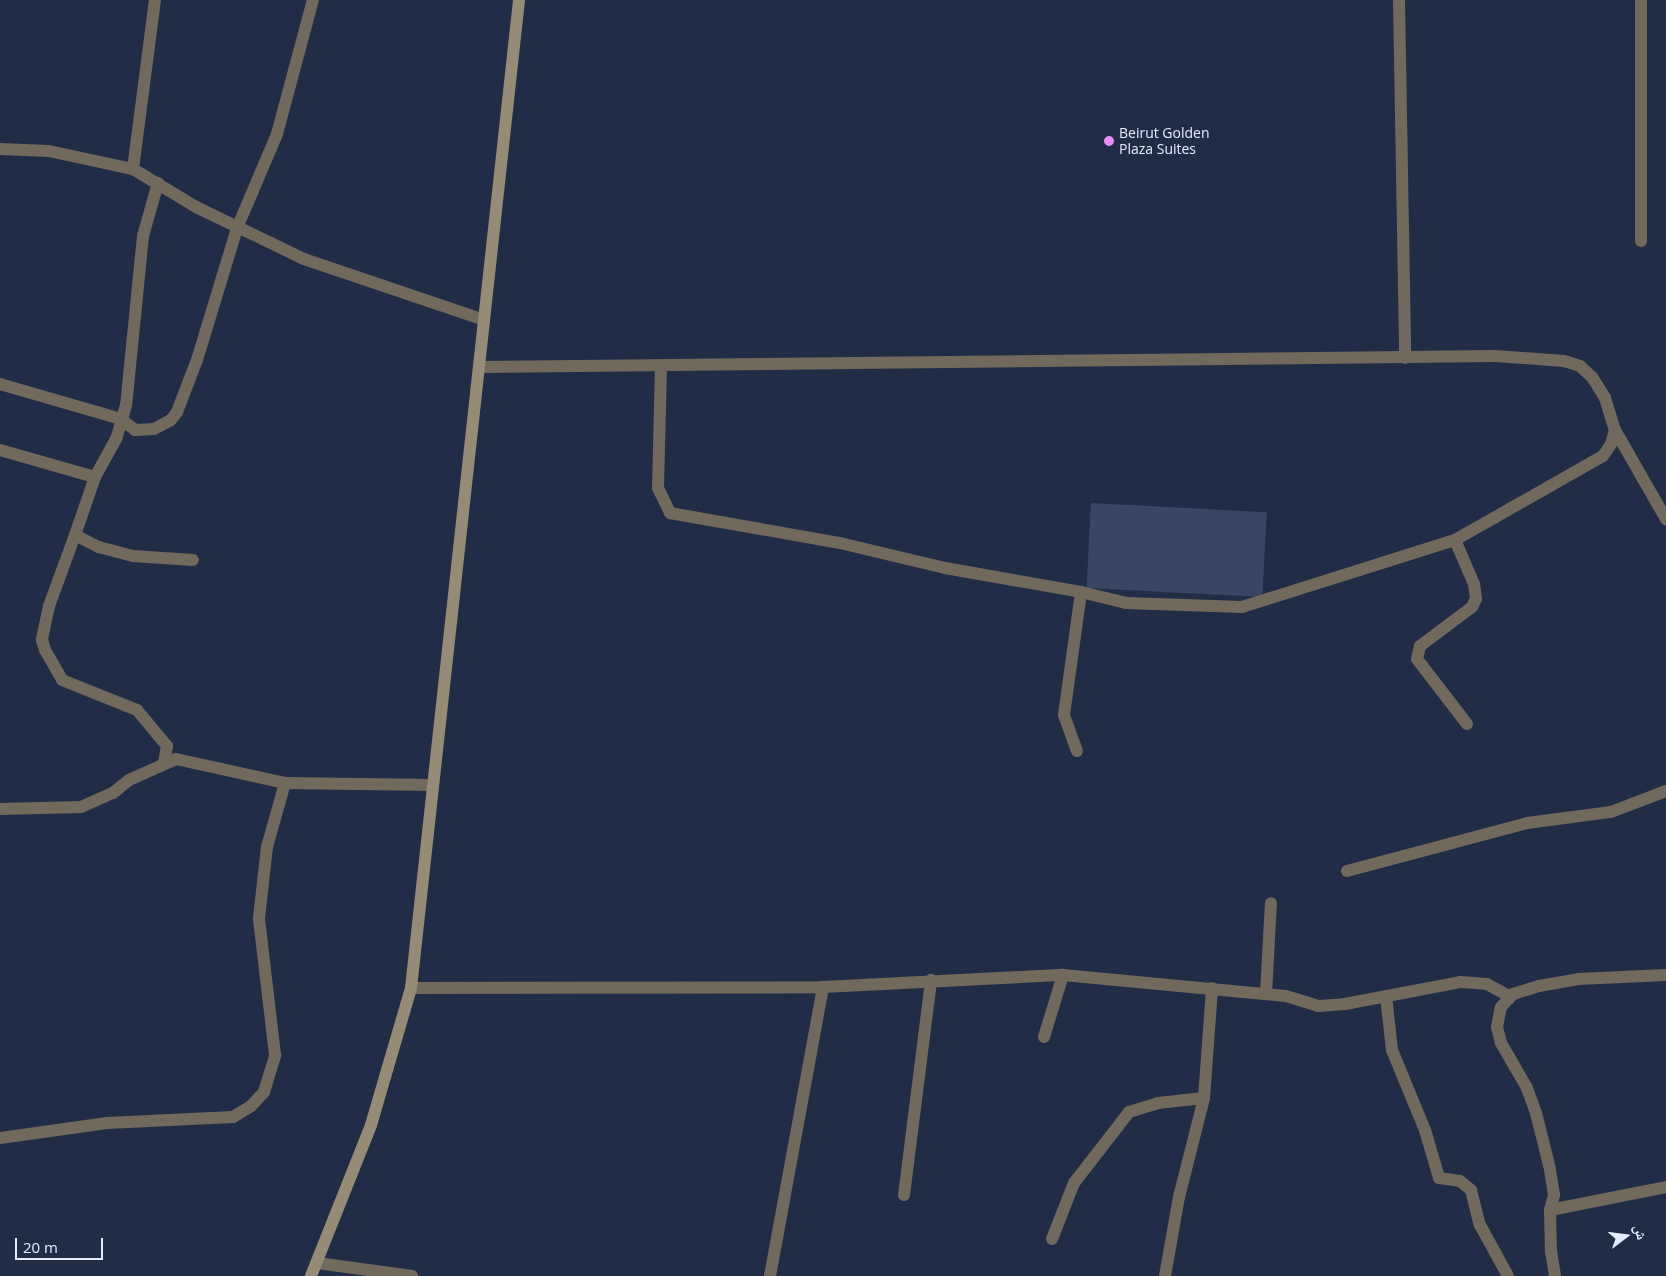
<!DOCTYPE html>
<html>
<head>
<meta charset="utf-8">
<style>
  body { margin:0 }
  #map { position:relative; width:1666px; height:1276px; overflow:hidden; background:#212d47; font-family:"Open Sans","Noto Naskh Arabic",sans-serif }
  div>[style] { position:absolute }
  .green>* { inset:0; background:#384663; transform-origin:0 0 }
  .street>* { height:12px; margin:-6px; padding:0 6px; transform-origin:6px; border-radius:6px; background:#716a5c }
  .secondary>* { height:12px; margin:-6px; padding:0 6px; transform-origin:6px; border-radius:6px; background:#968c76 }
  .dots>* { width:14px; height:14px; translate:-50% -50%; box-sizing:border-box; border:2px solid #212d47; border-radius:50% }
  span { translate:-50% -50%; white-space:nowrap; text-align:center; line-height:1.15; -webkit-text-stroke:4.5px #212d47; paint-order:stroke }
  .poi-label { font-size:14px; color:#e4edfe }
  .left { translate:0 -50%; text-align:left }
  .north { position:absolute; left:1601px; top:1211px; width:50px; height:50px; -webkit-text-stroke:4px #212d47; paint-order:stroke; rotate:75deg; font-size:14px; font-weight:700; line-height:20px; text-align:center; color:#e4edfe }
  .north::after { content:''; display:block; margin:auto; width:18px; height:22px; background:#e4edfe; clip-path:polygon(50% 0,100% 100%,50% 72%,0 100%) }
  .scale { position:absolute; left:15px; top:1238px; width:88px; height:22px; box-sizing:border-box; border:2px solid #e4edfe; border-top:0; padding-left:6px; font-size:15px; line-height:18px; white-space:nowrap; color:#e4edfe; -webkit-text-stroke:4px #212d47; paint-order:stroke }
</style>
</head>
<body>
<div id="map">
  <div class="green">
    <i style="left:1091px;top:503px;width:176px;height:85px;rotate:3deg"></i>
  </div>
  <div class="street">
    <i style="left:1399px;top:0;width:358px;rotate:89deg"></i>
    <i style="left:1641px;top:0;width:241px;rotate:90deg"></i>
    <i style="left:0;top:149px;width:49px;rotate:2.3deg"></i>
    <i style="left:49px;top:151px;width:86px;rotate:12.1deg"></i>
    <i style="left:133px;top:169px;width:74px;rotate:31.1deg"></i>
    <i style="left:196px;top:207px;width:120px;rotate:25.7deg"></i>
    <i style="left:304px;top:259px;width:190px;rotate:18.7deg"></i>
    <i style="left:133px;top:169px;width:170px;rotate:-82.6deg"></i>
    <i style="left:158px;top:183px;width:55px;rotate:105.8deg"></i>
    <i style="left:143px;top:236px;width:170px;rotate:95.7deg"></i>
    <i style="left:126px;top:405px;width:35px;rotate:106deg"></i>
    <i style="left:116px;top:439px;width:43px;rotate:118.9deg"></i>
    <i style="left:95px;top:477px;width:61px;rotate:109deg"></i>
    <i style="left:75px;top:535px;width:27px;rotate:27deg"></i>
    <i style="left:99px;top:547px;width:35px;rotate:15deg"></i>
    <i style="left:133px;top:556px;width:60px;rotate:3.8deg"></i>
    <i style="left:661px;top:366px;width:122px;rotate:91.4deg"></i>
    <i style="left:658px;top:488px;width:28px;rotate:64deg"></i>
    <i style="left:670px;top:513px;width:173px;rotate:10deg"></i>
    <i style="left:840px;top:543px;width:108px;rotate:13.4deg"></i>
    <i style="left:945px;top:568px;width:138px;rotate:10deg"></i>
    <i style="left:1081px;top:592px;width:46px;rotate:13.7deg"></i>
    <i style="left:1126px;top:603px;width:116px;rotate:2deg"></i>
    <i style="left:1242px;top:607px;width:223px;rotate:-17.5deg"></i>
    <i style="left:1455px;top:540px;width:170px;rotate:-29.6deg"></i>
    <i style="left:1603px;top:456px;width:14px;rotate:-56deg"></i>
    <i style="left:1611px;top:444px;width:15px;rotate:-74deg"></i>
    <i style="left:479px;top:367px;width:1016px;rotate:-0.62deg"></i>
    <i style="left:1495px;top:356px;width:69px;rotate:4.1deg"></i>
    <i style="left:1564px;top:361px;width:17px;rotate:17deg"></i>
    <i style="left:1580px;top:366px;width:16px;rotate:43deg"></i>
    <i style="left:1592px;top:377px;width:25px;rotate:58deg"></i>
    <i style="left:1605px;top:398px;width:34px;rotate:73deg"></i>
    <i style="left:1615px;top:430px;width:103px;rotate:60.2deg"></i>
    <i style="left:0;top:384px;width:126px;rotate:16.1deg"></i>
    <i style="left:121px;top:419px;width:18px;rotate:38deg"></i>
    <i style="left:135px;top:430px;width:19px;rotate:-3deg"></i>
    <i style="left:154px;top:429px;width:19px;rotate:-28deg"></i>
    <i style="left:171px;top:420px;width:10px;rotate:-53deg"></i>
    <i style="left:177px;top:412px;width:56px;rotate:-69deg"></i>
    <i style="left:197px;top:360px;width:138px;rotate:-73.1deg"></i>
    <i style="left:237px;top:228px;width:102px;rotate:-66.9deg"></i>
    <i style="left:277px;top:134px;width:139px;rotate:-75deg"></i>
    <i style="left:0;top:450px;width:99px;rotate:15.9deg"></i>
    <i style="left:75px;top:535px;width:76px;rotate:110.1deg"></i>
    <i style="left:49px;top:606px;width:35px;rotate:102deg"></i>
    <i style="left:42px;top:640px;width:10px;rotate:73deg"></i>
    <i style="left:45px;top:650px;width:34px;rotate:60deg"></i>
    <i style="left:62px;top:680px;width:81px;rotate:21.8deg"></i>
    <i style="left:137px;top:710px;width:47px;rotate:50.2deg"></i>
    <i style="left:167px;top:746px;width:17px;rotate:100deg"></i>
    <i style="left:1455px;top:540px;width:48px;rotate:66.6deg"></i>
    <i style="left:1474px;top:584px;width:15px;rotate:82deg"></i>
    <i style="left:1476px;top:599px;width:9px;rotate:117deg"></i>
    <i style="left:1472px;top:607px;width:65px;rotate:143.1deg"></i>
    <i style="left:1420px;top:646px;width:13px;rotate:103deg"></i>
    <i style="left:1417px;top:659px;width:82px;rotate:52.4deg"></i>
    <i style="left:1077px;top:751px;width:38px;rotate:-110deg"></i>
    <i style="left:1064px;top:715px;width:124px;rotate:-82.1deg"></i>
    <i style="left:0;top:809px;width:81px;rotate:-1.4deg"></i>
    <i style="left:81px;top:807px;width:35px;rotate:-24deg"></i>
    <i style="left:113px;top:793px;width:21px;rotate:-39deg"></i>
    <i style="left:129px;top:780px;width:51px;rotate:-24.1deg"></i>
    <i style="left:176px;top:759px;width:112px;rotate:12.4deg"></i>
    <i style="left:285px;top:783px;width:148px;rotate:0.8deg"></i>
    <i style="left:1347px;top:871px;width:186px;rotate:-14.9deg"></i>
    <i style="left:1527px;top:823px;width:85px;rotate:-7.5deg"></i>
    <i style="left:1611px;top:812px;width:59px;rotate:-20.9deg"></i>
    <i style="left:411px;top:988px;width:412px;rotate:-0.1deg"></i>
    <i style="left:823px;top:987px;width:240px;rotate:-2.9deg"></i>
    <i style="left:1063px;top:975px;width:224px;rotate:5.4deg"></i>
    <i style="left:1286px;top:996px;width:34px;rotate:17deg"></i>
    <i style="left:1318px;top:1006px;width:27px;rotate:-4deg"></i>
    <i style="left:1345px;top:1004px;width:117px;rotate:-10.8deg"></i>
    <i style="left:1460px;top:982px;width:27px;rotate:4deg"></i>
    <i style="left:1487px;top:984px;width:26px;rotate:29deg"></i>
    <i style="left:1266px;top:994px;width:91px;rotate:-86.9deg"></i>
    <i style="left:1386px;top:996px;width:54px;rotate:83.7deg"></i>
    <i style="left:1392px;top:1050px;width:87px;rotate:67.6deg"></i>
    <i style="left:1425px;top:1130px;width:50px;rotate:73.7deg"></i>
    <i style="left:1439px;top:1178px;width:21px;rotate:8deg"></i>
    <i style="left:1460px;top:1181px;width:14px;rotate:39deg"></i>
    <i style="left:1471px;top:1190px;width:36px;rotate:76deg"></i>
    <i style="left:1480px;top:1225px;width:58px;rotate:61.2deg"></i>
    <i style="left:1044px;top:1037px;width:65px;rotate:-73deg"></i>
    <i style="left:0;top:1138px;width:108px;rotate:-8deg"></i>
    <i style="left:107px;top:1123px;width:126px;rotate:-2.7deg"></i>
    <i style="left:233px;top:1117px;width:21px;rotate:-31deg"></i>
    <i style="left:251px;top:1106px;width:19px;rotate:-47deg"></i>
    <i style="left:264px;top:1092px;width:39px;rotate:-73deg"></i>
    <i style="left:275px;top:1055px;width:138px;rotate:-96.7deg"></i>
    <i style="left:259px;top:918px;width:71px;rotate:-83.6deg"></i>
    <i style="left:267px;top:847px;width:66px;rotate:-74.3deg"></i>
    <i style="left:904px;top:1195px;width:217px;rotate:-82.8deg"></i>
    <i style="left:1550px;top:1210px;width:118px;rotate:-11.2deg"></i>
    <i style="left:1052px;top:1239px;width:60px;rotate:-68.6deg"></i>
    <i style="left:1074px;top:1183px;width:90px;rotate:-52.2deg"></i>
    <i style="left:1129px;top:1112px;width:30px;rotate:-17deg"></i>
    <i style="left:1158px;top:1103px;width:46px;rotate:-6.2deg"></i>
    <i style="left:317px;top:1263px;width:96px;rotate:7.8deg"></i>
    <i style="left:770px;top:1276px;width:294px;rotate:-79.6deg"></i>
    <i style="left:1165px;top:1276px;width:80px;rotate:-80deg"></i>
    <i style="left:1179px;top:1197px;width:102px;rotate:-75.8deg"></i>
    <i style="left:1204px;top:1098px;width:110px;rotate:-85.8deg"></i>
    <i style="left:1555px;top:1276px;width:24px;rotate:-99deg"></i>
    <i style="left:1551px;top:1252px;width:42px;rotate:-91.4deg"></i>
    <i style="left:1550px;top:1210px;width:16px;rotate:-75deg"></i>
    <i style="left:1554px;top:1195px;width:26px;rotate:-99deg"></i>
    <i style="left:1550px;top:1169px;width:58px;rotate:-104deg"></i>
    <i style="left:1536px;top:1113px;width:27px;rotate:-110deg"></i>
    <i style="left:1527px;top:1088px;width:52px;rotate:-120deg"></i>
    <i style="left:1501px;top:1043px;width:16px;rotate:-104deg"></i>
    <i style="left:1497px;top:1027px;width:20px;rotate:-79deg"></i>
    <i style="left:1501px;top:1007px;width:18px;rotate:-47deg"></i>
    <i style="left:1513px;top:994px;width:27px;rotate:-17deg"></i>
    <i style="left:1539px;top:986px;width:40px;rotate:-10deg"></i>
    <i style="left:1578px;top:979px;width:88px;rotate:-2.6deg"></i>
  </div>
  <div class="secondary">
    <i style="left:311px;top:1276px;width:162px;rotate:-68.3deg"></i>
    <i style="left:371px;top:1125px;width:143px;rotate:-73.7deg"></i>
    <i style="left:411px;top:988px;width:994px;rotate:-83.76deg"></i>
  </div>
  <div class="dots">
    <i style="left:1109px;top:141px;background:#ea8dfc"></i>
  </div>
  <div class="poi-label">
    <span class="left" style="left:1119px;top:141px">Beirut Golden<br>Plaza Suites</span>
  </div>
  <div class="north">ش</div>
  <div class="scale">20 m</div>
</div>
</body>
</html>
